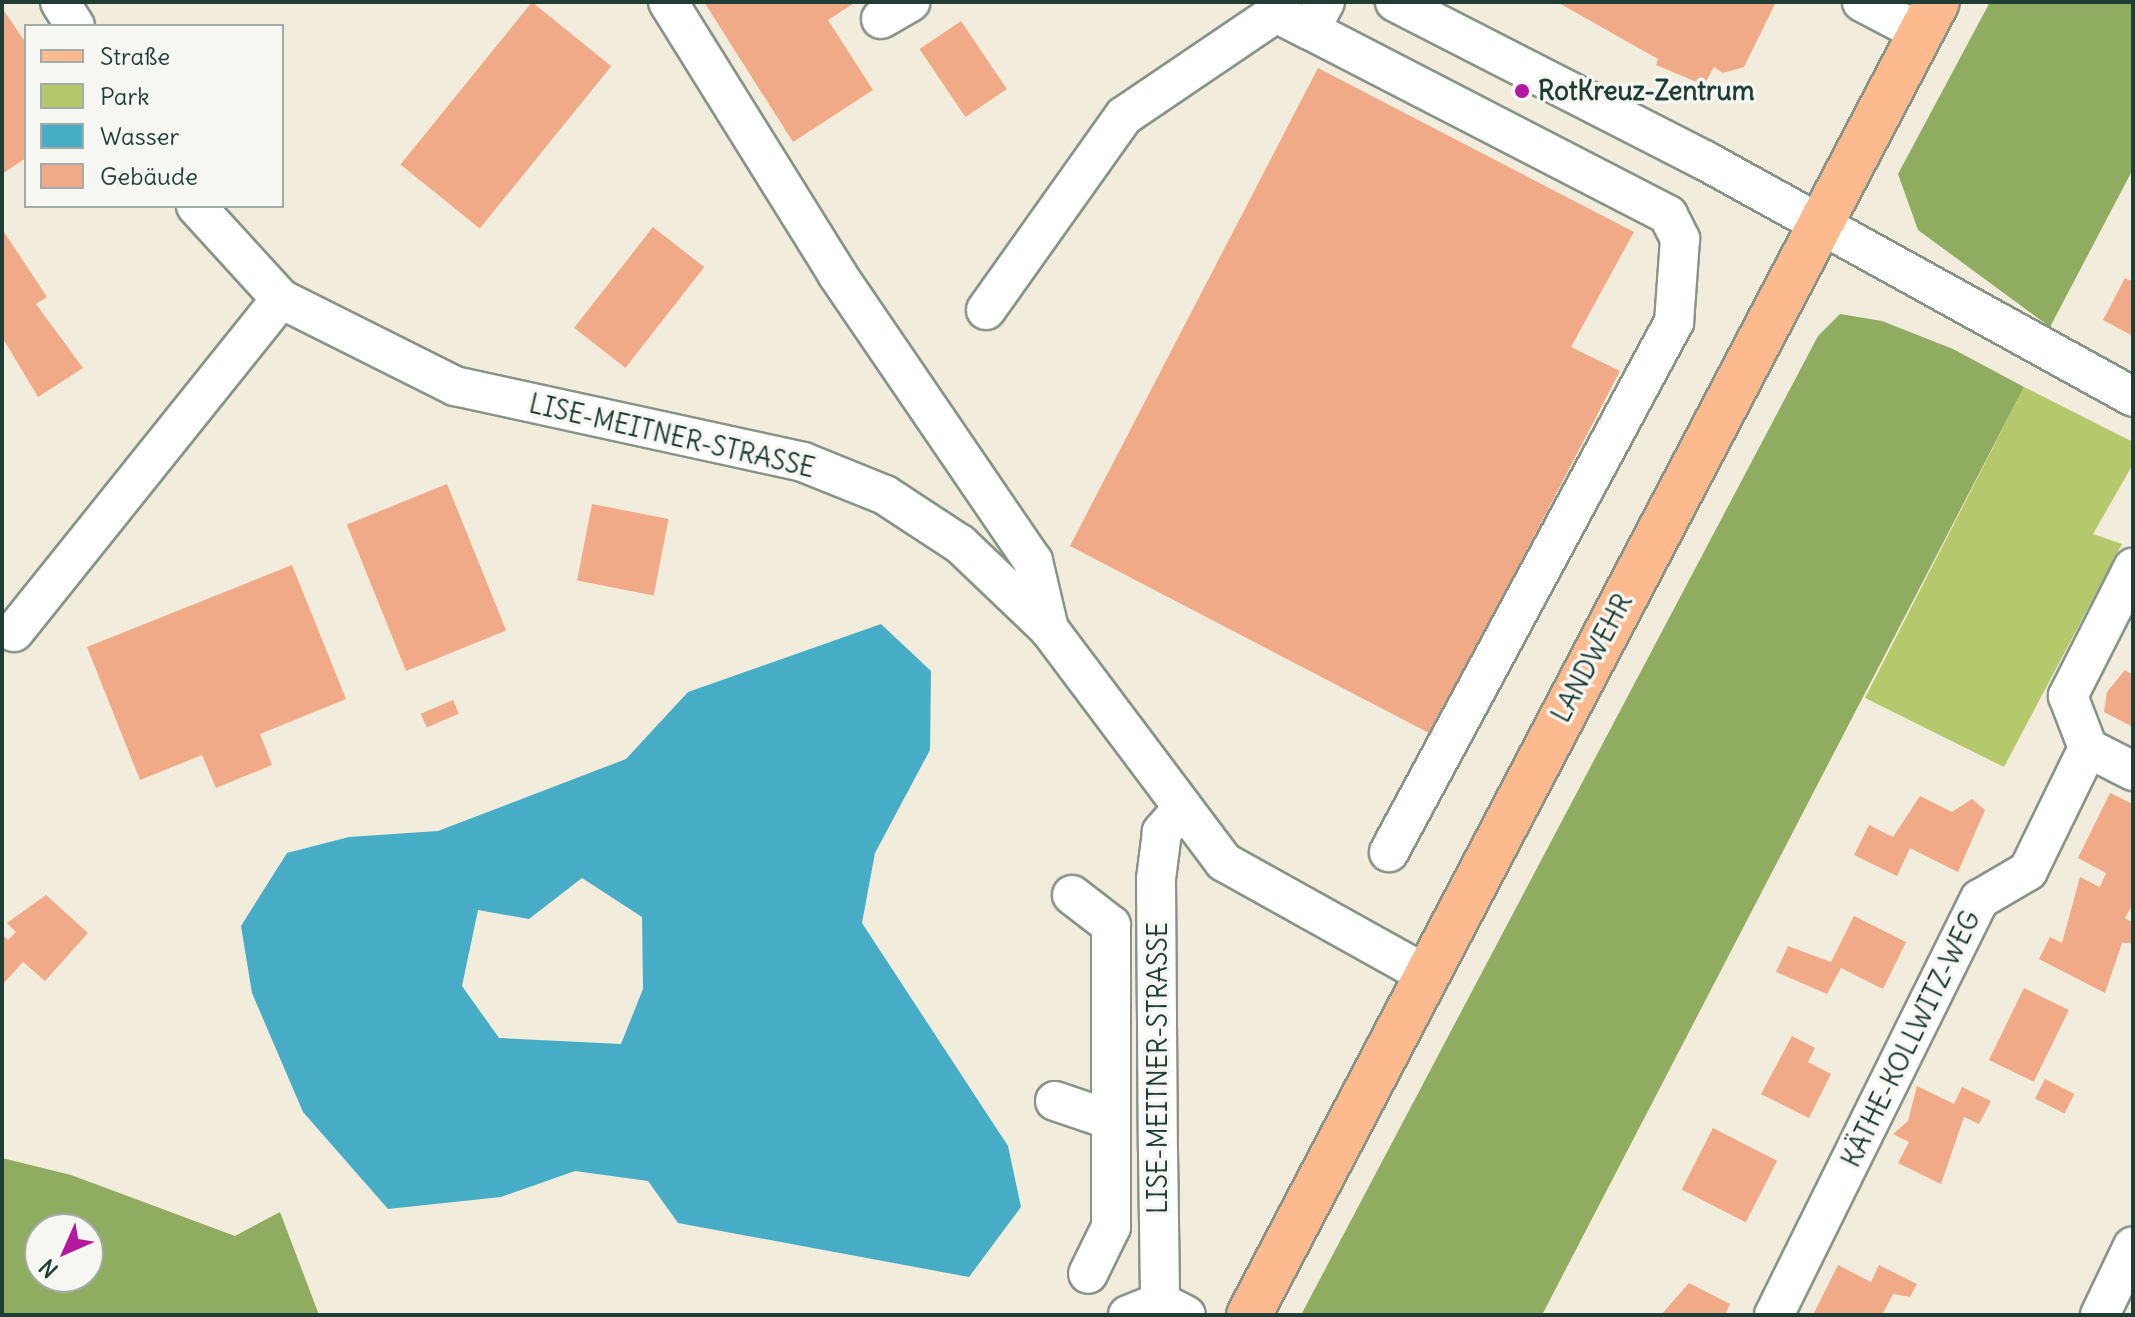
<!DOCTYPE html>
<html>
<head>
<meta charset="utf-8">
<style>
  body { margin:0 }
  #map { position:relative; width:2135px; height:1317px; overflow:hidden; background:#f1ecdb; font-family:Delius,sans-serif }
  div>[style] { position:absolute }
  .green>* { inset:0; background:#b6c86c }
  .forest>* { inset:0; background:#90ac60 }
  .water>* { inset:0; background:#47adc6 }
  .building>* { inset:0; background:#f0aa87; transform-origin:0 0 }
  .roads { filter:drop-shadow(2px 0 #889488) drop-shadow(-2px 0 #889488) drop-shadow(0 2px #889488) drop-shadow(0 -2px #889488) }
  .minor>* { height:38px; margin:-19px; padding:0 19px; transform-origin:19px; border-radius:19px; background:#fff }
  .major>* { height:44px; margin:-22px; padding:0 22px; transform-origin:22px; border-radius:22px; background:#fcba8e }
  .dots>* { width:22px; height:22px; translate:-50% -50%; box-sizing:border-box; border:4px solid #f6f6f2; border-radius:50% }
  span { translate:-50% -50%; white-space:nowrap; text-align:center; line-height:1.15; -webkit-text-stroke:7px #f6f6f2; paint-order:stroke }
  .poi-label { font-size:26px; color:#1f3d34; font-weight:700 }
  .left { translate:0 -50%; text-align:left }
  .street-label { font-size:26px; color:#1f3d34 }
  .frame { position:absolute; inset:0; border:4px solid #1f3d34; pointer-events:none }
  .legend { position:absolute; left:24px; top:24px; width:260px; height:184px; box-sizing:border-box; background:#f6f6f2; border:2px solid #a0aca6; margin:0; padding:10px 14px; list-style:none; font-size:24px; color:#1f3d34 }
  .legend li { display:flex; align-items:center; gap:16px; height:40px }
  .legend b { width:40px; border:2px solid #a0aca6 }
  .north { position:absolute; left:24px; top:1213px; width:80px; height:80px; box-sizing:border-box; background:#f6f6f2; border:2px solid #a0aca6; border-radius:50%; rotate:225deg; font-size:22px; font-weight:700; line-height:32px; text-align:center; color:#1f3d34 }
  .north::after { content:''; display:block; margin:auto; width:28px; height:36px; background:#b5179e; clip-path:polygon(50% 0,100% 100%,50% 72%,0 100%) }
</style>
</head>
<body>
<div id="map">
  <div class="green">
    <i style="clip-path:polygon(2024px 387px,2133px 442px,2133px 464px,2093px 534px,2122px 544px,2004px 767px,1865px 698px)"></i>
  </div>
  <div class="forest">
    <i style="clip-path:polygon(1990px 2px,2133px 2px,2133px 169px,2050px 327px,1918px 230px,1898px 174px)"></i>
    <i style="clip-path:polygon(1840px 314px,1882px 321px,1953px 349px,2024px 387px,1542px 1315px,1301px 1315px,1818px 336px)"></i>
    <i style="clip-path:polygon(evenodd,2px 1158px,71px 1175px,235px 1236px,280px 1212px,319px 1315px,2px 1315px,2px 1158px,40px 1229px,88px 1229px,88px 1277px,40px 1277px,40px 1229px)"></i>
  </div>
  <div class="water">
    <i style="clip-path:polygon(evenodd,881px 624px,931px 671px,930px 750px,875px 853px,862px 923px,1008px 1146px,1021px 1207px,969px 1277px,678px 1223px,648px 1181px,575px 1171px,501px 1197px,388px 1209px,303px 1112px,252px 993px,241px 926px,287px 853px,349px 837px,438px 831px,626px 759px,688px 692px,881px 624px,582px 878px,642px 917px,643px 989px,621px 1044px,499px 1038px,462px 986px,478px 910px,529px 919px,582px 878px)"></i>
  </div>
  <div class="building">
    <i style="left:532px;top:2px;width:102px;height:209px;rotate:39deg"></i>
    <i style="clip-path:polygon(704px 2px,856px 2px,828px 20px,873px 90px,793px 142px)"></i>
    <i style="clip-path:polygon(1557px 2px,1776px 2px,1744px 67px,1723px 73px,1714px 67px,1704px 85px,1656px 65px,1658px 59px)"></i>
    <i style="clip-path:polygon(2px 8px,26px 43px,26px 158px,2px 174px)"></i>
    <i style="left:961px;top:21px;width:82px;height:50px;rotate:56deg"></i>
    <i style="clip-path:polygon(1318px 68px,1634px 232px,1571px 347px,1620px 371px,1431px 734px,1070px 546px)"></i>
    <i style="left:653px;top:227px;width:65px;height:128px;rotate:38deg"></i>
    <i style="clip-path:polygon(2px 229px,47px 297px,36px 304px,83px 368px,38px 397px,2px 337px)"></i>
    <i style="clip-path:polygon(2125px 278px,2133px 282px,2133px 336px,2103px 320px)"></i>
    <i style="left:447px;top:484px;width:158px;height:108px;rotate:68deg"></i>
    <i style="left:592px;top:504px;width:78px;height:78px;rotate:11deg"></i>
    <i style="clip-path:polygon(292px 565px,346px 699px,260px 734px,272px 765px,216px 788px,202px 755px,140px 780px,87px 647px)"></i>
    <i style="clip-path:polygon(2125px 670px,2133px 675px,2133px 727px,2104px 712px,2107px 692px)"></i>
    <i style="left:453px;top:700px;width:15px;height:35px;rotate:67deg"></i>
    <i style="clip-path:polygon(2110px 793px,2133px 804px,2133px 904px,2125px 918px,2133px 923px,2133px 943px,2122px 943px,2105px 993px,2039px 959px,2050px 937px,2062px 943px,2080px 877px,2100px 887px,2106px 873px,2078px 858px)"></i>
    <i style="clip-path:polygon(1920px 796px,1952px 812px,1972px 799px,1985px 810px,1958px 872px,1910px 848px,1897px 876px,1854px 855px,1869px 825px,1893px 837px)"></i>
    <i style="clip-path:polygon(46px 895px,88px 933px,45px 981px,23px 962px,2px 985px,2px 934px,8px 940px,16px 932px,7px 923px)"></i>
    <i style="clip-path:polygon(1854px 916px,1906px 942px,1883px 989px,1841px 968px,1827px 994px,1776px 972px,1788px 946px,1831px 962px)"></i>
    <i style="left:2024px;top:988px;width:50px;height:80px;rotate:26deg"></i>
    <i style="clip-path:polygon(1792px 1036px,1815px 1048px,1808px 1062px,1831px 1074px,1809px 1118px,1761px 1094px)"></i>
    <i style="left:2045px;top:1079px;width:33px;height:22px;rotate:27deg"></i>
    <i style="clip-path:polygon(1917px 1086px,1954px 1104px,1962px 1087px,1991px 1101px,1979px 1124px,1964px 1117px,1941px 1184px,1898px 1163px,1909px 1142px,1893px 1134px,1908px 1121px)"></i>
    <i style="left:1713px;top:1128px;width:72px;height:69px;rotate:27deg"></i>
    <i style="clip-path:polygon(1838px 1265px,1871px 1282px,1879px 1265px,1917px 1284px,1910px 1297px,1893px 1294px,1882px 1315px,1813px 1315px)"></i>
    <i style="clip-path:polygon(1689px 1283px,1730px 1304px,1725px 1315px,1661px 1315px)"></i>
  </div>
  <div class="roads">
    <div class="minor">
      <i style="left:60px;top:2px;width:28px;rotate:58deg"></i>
      <i style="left:668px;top:2px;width:320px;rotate:58.1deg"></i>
      <i style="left:837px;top:274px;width:348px;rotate:55.7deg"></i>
      <i style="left:1033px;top:561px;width:70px;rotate:76.8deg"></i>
      <i style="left:1395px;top:2px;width:347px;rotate:27.1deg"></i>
      <i style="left:1704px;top:160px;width:490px;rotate:28.9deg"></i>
      <i style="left:1862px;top:2px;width:67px;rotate:27.7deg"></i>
      <i style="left:881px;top:19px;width:34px;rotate:-30deg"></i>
      <i style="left:1310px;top:30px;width:403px;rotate:27.3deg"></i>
      <i style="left:1668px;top:215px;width:27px;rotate:63deg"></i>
      <i style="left:1680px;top:239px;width:83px;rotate:94.1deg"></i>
      <i style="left:1674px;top:322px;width:602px;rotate:118.27deg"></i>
      <i style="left:196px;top:206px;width:126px;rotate:47.6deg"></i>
      <i style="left:281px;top:299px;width:195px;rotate:26.6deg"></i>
      <i style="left:455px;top:386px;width:356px;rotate:12.3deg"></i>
      <i style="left:803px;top:462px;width:88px;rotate:21.9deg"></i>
      <i style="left:885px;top:495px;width:90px;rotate:33.2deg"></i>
      <i style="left:960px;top:544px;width:123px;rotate:43.7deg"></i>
      <i style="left:1049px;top:629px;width:291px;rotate:53.1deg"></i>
      <i style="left:1224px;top:862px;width:230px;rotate:29.1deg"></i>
      <i style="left:986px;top:310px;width:238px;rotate:-54.6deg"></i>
      <i style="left:1124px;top:116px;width:184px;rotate:-34.1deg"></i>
      <i style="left:1276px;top:13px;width:38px;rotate:27deg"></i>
      <i style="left:1310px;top:30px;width:32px;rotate:-62deg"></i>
      <i style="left:14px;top:632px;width:427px;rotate:-51.3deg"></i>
      <i style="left:2088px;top:748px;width:51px;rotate:27.1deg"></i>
      <i style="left:1180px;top:811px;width:28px;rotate:131deg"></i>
      <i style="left:1162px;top:832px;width:47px;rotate:97.3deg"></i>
      <i style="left:1156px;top:879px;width:272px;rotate:89.6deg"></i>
      <i style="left:1158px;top:1151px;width:151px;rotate:89.2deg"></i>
      <i style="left:1160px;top:1302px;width:29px;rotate:27deg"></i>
      <i style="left:1072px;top:895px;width:49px;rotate:37.6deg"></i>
      <i style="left:1111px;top:925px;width:302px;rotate:90deg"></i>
      <i style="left:1111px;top:1227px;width:52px;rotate:116.1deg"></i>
      <i style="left:1055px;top:1101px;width:56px;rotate:18.8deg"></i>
      <i style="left:1128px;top:1315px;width:35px;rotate:-22deg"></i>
      <i style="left:1774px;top:1315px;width:464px;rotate:-63.7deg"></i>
      <i style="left:1980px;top:899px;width:56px;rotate:-30.3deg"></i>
      <i style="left:2028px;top:871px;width:137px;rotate:-64deg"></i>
      <i style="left:2088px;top:748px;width:56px;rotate:-111deg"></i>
      <i style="left:2068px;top:696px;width:144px;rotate:-63.1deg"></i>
      <i style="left:2100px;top:1315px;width:76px;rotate:-64.4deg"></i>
    </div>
    <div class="major">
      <i style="left:1249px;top:1315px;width:1482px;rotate:-62.35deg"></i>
    </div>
  </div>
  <div class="dots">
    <i style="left:1522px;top:91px;background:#b5179e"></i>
  </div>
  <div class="poi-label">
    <span class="left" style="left:1538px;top:91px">RotKreuz-Zentrum</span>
  </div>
  <div class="street-label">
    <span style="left:672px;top:436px;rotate:13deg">LISE-MEITNER-STRASSE</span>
    <span style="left:1592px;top:658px;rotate:-62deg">LANDWEHR</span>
    <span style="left:1911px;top:1039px;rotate:-64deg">KÄTHE-KOLLWITZ-WEG</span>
    <span style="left:1158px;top:1068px;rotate:-90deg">LISE-MEITNER-STRASSE</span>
  </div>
  <div class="frame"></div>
  <ul class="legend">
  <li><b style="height:10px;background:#fcba8e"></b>Straße</li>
  <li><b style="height:22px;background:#b6c86c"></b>Park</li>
  <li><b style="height:22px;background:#47adc6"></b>Wasser</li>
  <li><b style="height:22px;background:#f0aa87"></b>Gebäude</li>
  </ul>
  <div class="north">N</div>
</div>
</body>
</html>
